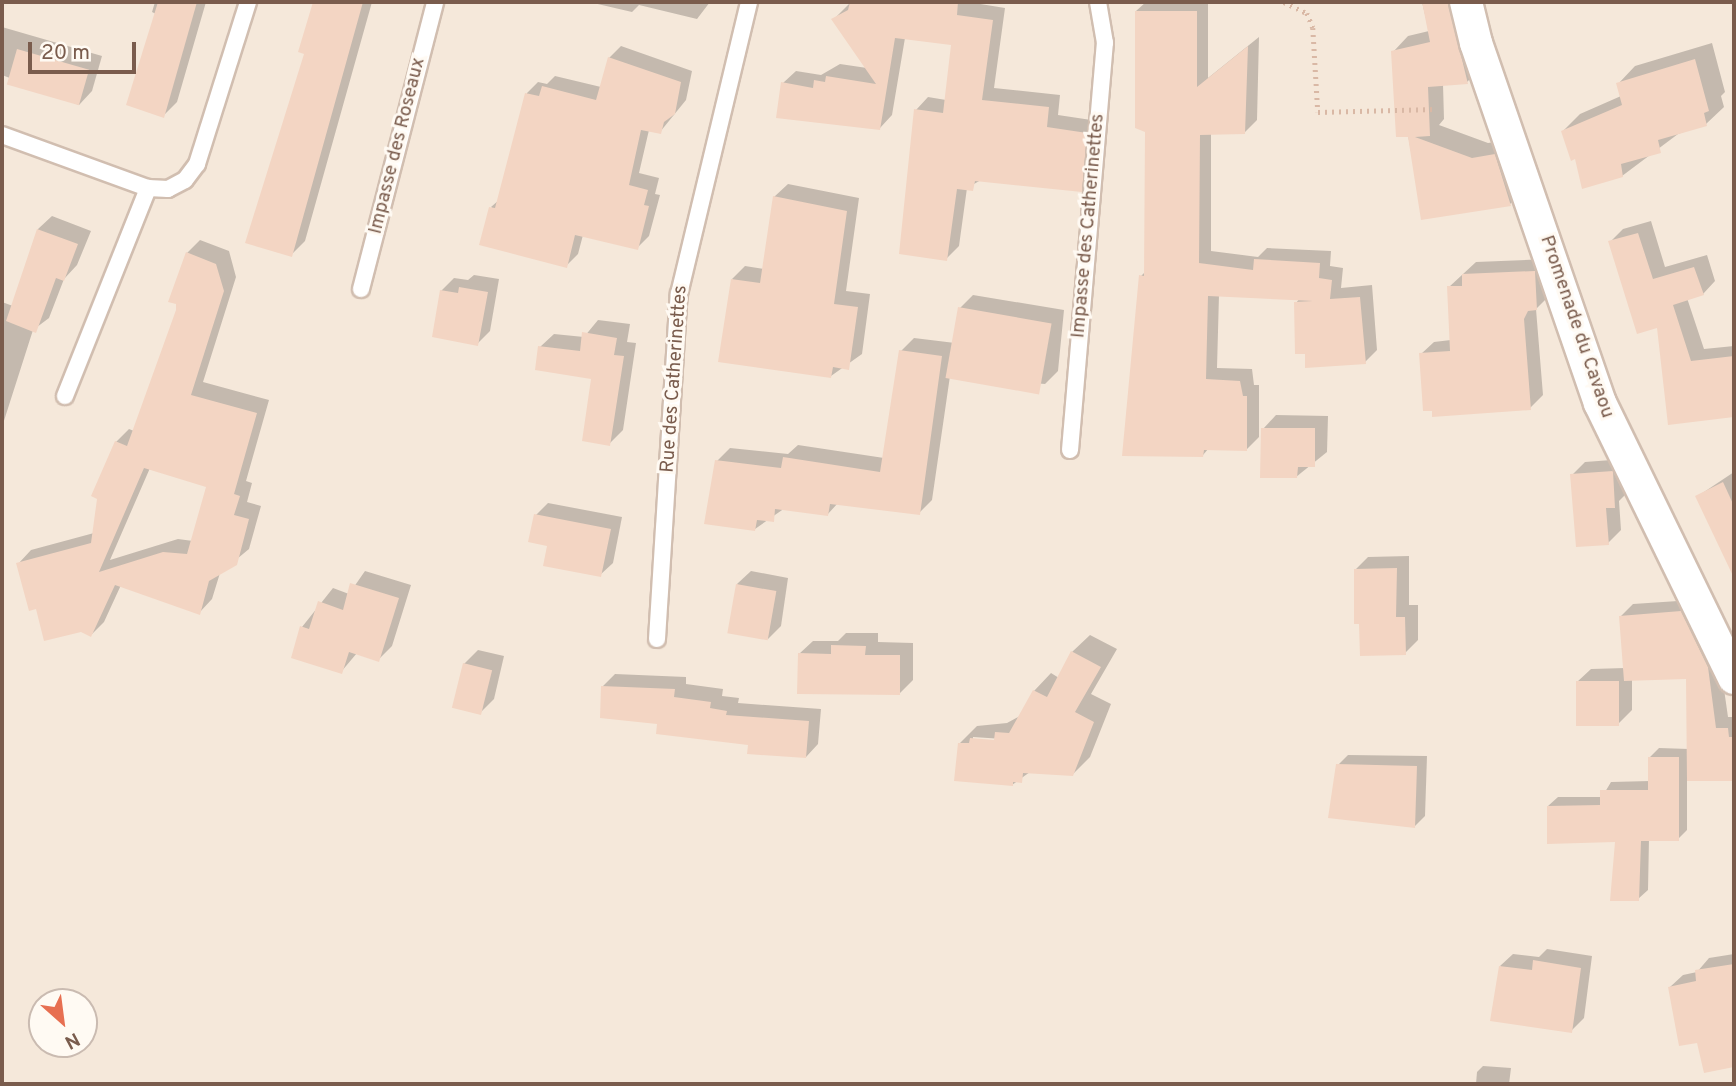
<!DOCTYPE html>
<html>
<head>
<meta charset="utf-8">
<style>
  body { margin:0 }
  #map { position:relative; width:1736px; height:1086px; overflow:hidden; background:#fdf6ec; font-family:Overpass,sans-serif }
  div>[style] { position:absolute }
  .residential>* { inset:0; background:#f5e8da }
  .shadow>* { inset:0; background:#0003 }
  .building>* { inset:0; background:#f3d5c3; transform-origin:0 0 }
  .path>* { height:4.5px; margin-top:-2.25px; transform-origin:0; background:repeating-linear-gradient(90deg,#d9b8a5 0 2px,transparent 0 7px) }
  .roads { filter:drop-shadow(2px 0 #d1beb0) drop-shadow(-2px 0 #d1beb0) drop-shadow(0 2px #d1beb0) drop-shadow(0 -2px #d1beb0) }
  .service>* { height:16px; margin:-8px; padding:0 8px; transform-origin:8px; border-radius:8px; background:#fff }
  .minor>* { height:32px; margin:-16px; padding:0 16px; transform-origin:16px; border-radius:16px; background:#fff }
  span { translate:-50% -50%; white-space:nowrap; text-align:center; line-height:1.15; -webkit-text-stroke:6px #fffaf3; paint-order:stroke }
  .street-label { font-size:19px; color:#7a5c4d }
  .frame { position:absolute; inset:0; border:4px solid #7a5c4d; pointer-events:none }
  .north { position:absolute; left:28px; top:988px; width:70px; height:70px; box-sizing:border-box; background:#fffaf3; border:2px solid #cabbb1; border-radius:50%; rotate:152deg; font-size:19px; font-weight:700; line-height:28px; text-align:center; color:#7a5c4d }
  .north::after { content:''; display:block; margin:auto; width:24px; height:32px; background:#e76f51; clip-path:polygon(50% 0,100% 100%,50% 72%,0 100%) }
  .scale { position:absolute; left:28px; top:42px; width:108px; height:32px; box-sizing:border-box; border:4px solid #7a5c4d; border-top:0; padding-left:9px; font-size:21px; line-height:24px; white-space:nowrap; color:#7a5c4d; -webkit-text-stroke:5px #fffaf3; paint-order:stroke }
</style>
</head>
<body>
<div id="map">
  <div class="residential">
    <i style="clip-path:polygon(evenodd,2px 2px,1734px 2px,1734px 1084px,2px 1084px,2px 2px,42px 1002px,84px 1002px,84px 1044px,42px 1044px,42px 1002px)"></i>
  </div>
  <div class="shadow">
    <i style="clip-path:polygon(155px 2px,206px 2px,177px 102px,163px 116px,156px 14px,152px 12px)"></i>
    <i style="clip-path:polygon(315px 2px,372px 2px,305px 241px,291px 255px,306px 53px,300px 51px)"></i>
    <i style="clip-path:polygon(589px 2px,710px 2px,697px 19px,639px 5px,632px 12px)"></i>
    <i style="clip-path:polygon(851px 2px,968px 2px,1005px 8px,994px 88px,1060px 95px,1058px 115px,1098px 121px,1094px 178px,1081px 190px,981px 180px,967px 188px,959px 246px,946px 259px,916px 110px,928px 97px,946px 100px,953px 44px,905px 38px,892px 115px,880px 128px,783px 83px,796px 71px,821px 75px,840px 64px,867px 68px,833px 20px)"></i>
    <i style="clip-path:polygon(1146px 2px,1208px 2px,1208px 78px,1259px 37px,1257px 120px,1245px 132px,1211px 133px,1211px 251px,1258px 257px,1267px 248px,1331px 251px,1330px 266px,1343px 268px,1341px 288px,1372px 285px,1377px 350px,1365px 362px,1307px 352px,1296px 303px,1300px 298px,1219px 295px,1217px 368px,1252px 369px,1254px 385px,1259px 385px,1259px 437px,1247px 449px,1209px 448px,1203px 455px,1141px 276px,1146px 271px,1147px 122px,1136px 11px)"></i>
    <i style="clip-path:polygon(1422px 2px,1466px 2px,1482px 67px,1467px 82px,1443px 84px,1444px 119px,1439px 125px,1488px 143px,1510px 140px,1526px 189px,1510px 204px,1423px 218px,1393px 52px,1408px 36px,1429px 31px)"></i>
    <i style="clip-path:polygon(2px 27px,102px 56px,92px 91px,79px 105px,2px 75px)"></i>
    <i style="clip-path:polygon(1712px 43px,1725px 92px,1721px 96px,1724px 107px,1706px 124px,1678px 134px,1622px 176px,1576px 157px,1563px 131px,1580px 114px,1621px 96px,1618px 84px,1635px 66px)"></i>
    <i style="clip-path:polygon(621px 46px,692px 71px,686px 100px,660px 132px,649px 130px,639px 173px,659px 178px,655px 194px,660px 195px,649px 236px,637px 248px,583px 235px,578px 254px,566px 266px,491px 207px,499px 200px,527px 93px,538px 82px,547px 84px,555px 76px,601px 87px,609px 58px)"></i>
    <i style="clip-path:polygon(788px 184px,859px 198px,846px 291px,870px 294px,862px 354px,831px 376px,732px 279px,745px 266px,764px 269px,774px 197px)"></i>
    <i style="clip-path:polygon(52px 216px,91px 231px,77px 265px,64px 279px,49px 318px,33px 330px,2px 427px,2px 302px,13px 306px,38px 229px)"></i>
    <i style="clip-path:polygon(1651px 221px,1665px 267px,1707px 255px,1715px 281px,1703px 294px,1687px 298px,1704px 349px,1734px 346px,1734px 415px,1670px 423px,1658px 326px,1610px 242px,1623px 229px)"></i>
    <i style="clip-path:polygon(evenodd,200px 240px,229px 251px,236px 277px,203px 382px,269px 400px,246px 481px,252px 483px,247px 502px,261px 506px,249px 549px,220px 573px,212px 599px,199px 613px,121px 585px,104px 622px,91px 635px,37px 607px,18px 564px,31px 550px,94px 533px,116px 442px,129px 429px,134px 431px,178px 311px,187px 253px,200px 240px,150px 468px,208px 485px,193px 541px,178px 539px,110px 560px,150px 468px)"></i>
    <i style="clip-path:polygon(1547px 259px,1549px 296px,1536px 309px,1543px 395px,1530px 408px,1421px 354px,1434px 342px,1451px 340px,1449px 287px,1476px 262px)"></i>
    <i style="clip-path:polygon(474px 275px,499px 279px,490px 331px,477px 344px,441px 291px,454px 278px,468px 280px)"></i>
    <i style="clip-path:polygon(973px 295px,1064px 310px,1058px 371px,1045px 384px,950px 376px,932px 500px,919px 513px,838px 503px,827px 515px,785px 508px,755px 529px,717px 461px,730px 448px,788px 454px,798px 445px,884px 458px,901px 351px,914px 338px,955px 343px,960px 308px)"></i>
    <i style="clip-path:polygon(598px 320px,630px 324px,627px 342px,636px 343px,623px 430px,609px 444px,593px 378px,540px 347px,554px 334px,584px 337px)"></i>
    <i style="clip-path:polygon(1276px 415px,1328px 416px,1327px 452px,1296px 477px,1263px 429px)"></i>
    <i style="clip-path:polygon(1625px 459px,1627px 493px,1619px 501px,1621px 530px,1608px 543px,1572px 475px,1585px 462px)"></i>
    <i style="clip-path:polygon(1734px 472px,1734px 574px,1698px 496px)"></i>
    <i style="clip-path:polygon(548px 503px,622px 517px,613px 563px,600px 575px,549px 545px,536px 515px)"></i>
    <i style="clip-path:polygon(1409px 556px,1409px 605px,1418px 605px,1418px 640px,1405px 653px,1355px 570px,1368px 557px)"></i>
    <i style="clip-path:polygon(365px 571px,411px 585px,392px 646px,378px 660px,357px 653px,341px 672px,302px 627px,333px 588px,349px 594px)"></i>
    <i style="clip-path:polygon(751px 571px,788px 578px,781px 626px,768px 639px,737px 584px)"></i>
    <i style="clip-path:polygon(1693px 600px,1719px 654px,1728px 717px,1734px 717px,1734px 779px,1687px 780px,1687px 830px,1678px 839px,1649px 839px,1648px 890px,1638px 899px,1617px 840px,1548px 806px,1558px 797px,1602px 797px,1611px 782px,1650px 781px,1649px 758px,1659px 748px,1689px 749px,1688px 677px,1632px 679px,1632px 710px,1618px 724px,1577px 682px,1591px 669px,1625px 668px,1621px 616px,1633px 604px)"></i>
    <i style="clip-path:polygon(846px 633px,878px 633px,878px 642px,913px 643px,913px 680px,900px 693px,799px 654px,813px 641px,838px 641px)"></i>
    <i style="clip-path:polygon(evenodd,1090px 635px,1117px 649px,1091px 694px,1111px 704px,1090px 757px,1072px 775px,1030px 772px,1012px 785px,959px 744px,977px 726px,1007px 723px,1020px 716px,1034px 691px,1051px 673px,1059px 678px,1072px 652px,1090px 635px,973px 737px,1003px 739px,1003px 743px,973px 740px,973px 737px)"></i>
    <i style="clip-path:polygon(478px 650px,504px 656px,494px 699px,480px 713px,464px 664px)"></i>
    <i style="clip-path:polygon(615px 674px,686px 677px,686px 684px,723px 689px,722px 696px,739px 698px,738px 703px,821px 709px,818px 744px,806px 757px,658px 723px,602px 687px)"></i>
    <i style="clip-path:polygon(1348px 755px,1427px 756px,1425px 816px,1415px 826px,1338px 765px)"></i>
    <i style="clip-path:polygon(1547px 949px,1592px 956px,1584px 1018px,1571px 1031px,1500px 966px,1513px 954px,1539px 957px)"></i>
    <i style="clip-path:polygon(1734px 954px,1734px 1065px,1706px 1071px,1699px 1041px,1670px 987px,1683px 975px,1697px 972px,1709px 958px)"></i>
    <i style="clip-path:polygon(1483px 1066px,1511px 1068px,1509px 1084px,1476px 1084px,1477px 1072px)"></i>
  </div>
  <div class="building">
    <i style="clip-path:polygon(158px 2px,197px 2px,164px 118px,126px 105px)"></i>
    <i style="clip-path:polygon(313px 2px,363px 2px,292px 257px,245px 243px,304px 54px,298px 52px)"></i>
    <i style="clip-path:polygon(850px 2px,958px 2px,957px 15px,993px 20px,982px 100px,1049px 107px,1047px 127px,1087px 133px,1082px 192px,975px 181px,973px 191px,957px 189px,947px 261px,899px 254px,914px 109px,943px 113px,951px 45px,895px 38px,880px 130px,776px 118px,781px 82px,813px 88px,814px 80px,825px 82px,826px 76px,876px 84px,831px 19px,848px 10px)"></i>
    <i style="clip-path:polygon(1422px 2px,1448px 2px,1468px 84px,1428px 87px,1430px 136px,1415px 137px,1472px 158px,1495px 154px,1511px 206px,1421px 220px,1408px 137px,1396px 137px,1391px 51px,1430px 42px)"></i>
    <i style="clip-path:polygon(1135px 11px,1197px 11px,1197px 87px,1248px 46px,1245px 134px,1200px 135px,1199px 263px,1253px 270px,1254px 259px,1320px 263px,1319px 278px,1332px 280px,1330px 299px,1360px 297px,1366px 364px,1305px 368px,1305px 354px,1295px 354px,1294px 302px,1313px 301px,1208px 296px,1206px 379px,1240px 381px,1243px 396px,1247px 396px,1247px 451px,1204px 450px,1203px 457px,1122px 456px,1139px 275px,1144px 276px,1145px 132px,1135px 128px)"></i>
    <i style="left:17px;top:49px;width:75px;height:37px;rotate:16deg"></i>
    <i style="clip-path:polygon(608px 57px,681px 82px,675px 114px,664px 122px,661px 134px,641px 130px,629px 185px,648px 190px,644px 205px,649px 206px,638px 250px,575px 235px,567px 268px,479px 245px,489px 207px,495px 208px,525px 93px,539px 96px,542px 86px,596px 100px)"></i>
    <i style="clip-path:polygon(1695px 59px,1709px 111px,1704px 113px,1707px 126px,1658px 140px,1661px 153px,1621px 164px,1623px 177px,1582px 189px,1575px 159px,1571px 161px,1561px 131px,1622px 105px,1616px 83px)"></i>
    <i style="clip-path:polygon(773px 196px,847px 211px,834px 304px,858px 307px,849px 370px,833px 367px,831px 378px,718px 362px,731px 279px,760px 283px)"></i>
    <i style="clip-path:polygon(37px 229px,78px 244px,64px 281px,56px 278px,36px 333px,6px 321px)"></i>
    <i style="clip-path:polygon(1638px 233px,1653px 279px,1694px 267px,1704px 295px,1673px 305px,1691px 361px,1734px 356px,1734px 417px,1668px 425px,1657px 328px,1637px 334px,1608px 241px)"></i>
    <i style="clip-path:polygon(evenodd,186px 252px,216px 264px,224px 291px,191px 395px,257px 413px,234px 494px,240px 496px,234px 515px,249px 519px,237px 565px,209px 581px,200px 615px,115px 585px,91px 637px,81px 632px,44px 641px,36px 609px,29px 611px,16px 563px,91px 543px,97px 499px,91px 496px,115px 441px,127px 446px,176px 310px,176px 304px,168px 302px,186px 252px,144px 468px,206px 487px,187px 554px,163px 552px,99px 572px,144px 468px)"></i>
    <i style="clip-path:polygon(1535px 271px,1537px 310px,1528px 311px,1524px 319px,1531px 410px,1432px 417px,1432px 411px,1423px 411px,1419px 353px,1450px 351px,1447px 286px,1462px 286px,1462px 274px)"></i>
    <i style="clip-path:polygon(459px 287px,488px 292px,478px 346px,432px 337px,440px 290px,458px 293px)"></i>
    <i style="left:958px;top:307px;width:95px;height:72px;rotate:10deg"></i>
    <i style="clip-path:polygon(582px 332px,617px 338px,614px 355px,624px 356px,610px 446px,582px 441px,591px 379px,535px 370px,538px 346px,580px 351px)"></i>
    <i style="clip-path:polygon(899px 350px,942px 356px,920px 515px,830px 504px,828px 516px,775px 509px,774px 522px,757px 520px,755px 531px,704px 524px,715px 460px,781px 468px,783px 457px,880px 472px)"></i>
    <i style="clip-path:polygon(1261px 428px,1315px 428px,1315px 467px,1298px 467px,1297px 478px,1260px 478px)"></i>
    <i style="clip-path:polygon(1613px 471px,1615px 508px,1606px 508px,1609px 545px,1576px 547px,1570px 474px)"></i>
    <i style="clip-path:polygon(1723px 482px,1734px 506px,1734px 578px,1695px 496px)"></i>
    <i style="clip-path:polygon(534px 514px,611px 529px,601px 577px,543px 566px,547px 546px,528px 542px)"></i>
    <i style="clip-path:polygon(1397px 568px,1396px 617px,1405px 617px,1406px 655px,1360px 656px,1359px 624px,1354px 624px,1354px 569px)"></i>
    <i style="clip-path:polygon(350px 583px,399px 598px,379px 662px,349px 652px,342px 674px,291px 658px,300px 626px,309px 629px,318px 601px,343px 610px)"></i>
    <i style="left:736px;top:584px;width:41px;height:50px;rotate:10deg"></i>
    <i style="clip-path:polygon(1681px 611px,1708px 667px,1716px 728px,1728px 728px,1729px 737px,1734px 737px,1734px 781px,1687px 781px,1686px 679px,1624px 681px,1619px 616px)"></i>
    <i style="clip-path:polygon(831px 645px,866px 646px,865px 655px,900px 655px,900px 695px,797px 694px,798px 653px,831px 654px)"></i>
    <i style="clip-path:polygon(1071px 651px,1101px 667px,1075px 712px,1094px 722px,1073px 776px,1023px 773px,1022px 783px,1013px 782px,1013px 786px,954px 781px,958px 743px,969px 743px,970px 738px,994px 740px,995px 732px,1009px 733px,1033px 690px,1047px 697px)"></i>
    <i style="left:463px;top:663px;width:30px;height:46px;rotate:14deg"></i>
    <i style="left:1619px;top:681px;width:45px;height:43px;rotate:90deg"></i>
    <i style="clip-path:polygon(601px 686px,675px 689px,674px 697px,711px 702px,710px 708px,727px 711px,726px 715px,809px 721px,806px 758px,747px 754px,748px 745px,656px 734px,657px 724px,600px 718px)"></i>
    <i style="clip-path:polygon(1648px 757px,1679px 757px,1679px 841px,1641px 841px,1639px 901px,1610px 901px,1615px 842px,1547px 844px,1547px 806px,1600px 805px,1600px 790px,1648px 790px)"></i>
    <i style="clip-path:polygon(1336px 764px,1417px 766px,1415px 828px,1328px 818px)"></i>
    <i style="clip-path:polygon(1533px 960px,1581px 968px,1572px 1033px,1490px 1021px,1499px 966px,1532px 970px)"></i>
    <i style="clip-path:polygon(1734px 964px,1734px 1067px,1704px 1073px,1697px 1043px,1679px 1046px,1668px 987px,1696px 981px,1695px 970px)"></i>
  </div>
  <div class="path">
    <i style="left:1284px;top:2px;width:25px;rotate:26deg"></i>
    <i style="left:1307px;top:13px;width:16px;rotate:68deg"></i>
    <i style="left:1313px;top:28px;width:84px;rotate:86.6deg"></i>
    <i style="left:1318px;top:112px;width:118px;rotate:-1.5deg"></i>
  </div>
  <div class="roads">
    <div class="service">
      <i style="left:2px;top:135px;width:155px;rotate:20deg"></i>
      <i style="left:148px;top:188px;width:20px;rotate:3deg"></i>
      <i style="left:168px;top:189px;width:19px;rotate:-28deg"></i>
      <i style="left:185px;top:180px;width:20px;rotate:-53deg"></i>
      <i style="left:197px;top:164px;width:170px;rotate:-72.5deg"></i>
      <i style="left:361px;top:289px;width:296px;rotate:-75.5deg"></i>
      <i style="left:65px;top:396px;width:224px;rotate:-68.2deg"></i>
      <i style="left:1070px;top:450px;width:409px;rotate:-85.1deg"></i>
      <i style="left:1105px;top:43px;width:42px;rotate:-99.7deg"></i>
      <i style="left:657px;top:639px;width:346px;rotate:-86.4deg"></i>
      <i style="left:679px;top:294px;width:300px;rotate:-76.5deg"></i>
    </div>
    <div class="minor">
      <i style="left:1466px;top:2px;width:42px;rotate:76.3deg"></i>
      <i style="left:1476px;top:43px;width:381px;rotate:71deg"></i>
      <i style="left:1600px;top:403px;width:306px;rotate:64deg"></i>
    </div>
  </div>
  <div class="street-label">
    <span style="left:398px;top:146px;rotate:-76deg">Impasse des Roseaux</span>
    <span style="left:1089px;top:226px;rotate:-85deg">Impasse des Catherinettes</span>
    <span style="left:1576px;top:327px;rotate:71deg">Promenade du Cavaou</span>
    <span style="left:675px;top:379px;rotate:-86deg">Rue des Catherinettes</span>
  </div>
  <div class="frame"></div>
  <div class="north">N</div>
  <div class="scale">20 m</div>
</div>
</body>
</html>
